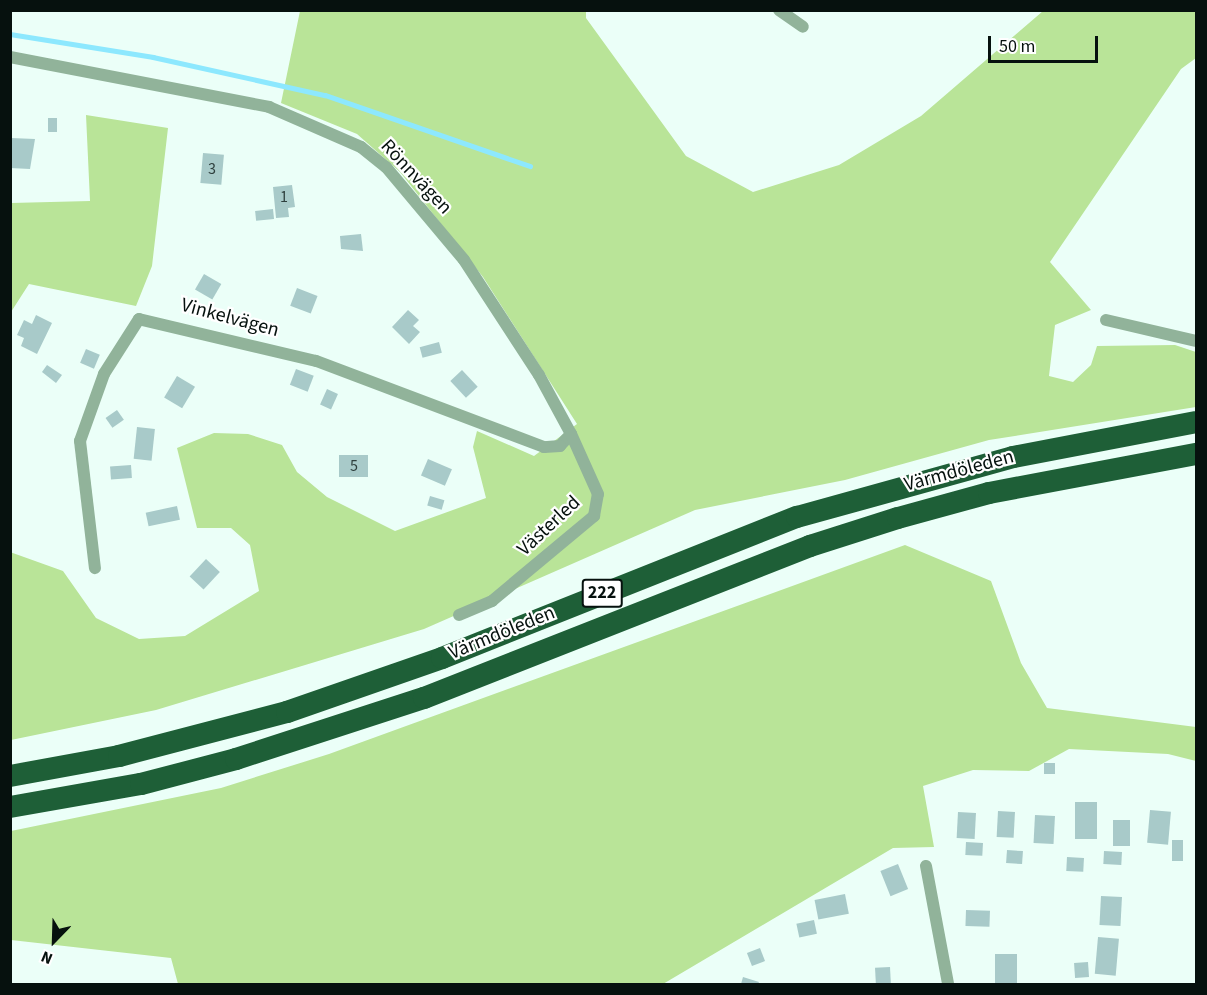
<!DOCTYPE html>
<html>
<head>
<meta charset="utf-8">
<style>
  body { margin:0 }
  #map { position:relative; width:1207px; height:995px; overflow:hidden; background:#ebfff8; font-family:"Source Sans 3",sans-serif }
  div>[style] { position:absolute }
  .green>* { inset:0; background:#b9e498 }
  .stream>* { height:4.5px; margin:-2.25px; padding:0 2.25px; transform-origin:2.25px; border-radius:2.25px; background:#8de8fe }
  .building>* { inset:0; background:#a8cac9; transform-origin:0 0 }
  .minor>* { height:12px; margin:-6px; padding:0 6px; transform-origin:6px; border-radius:6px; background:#91b39a }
  .motorway>* { height:22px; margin:-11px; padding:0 11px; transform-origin:11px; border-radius:11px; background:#1e5f37 }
  span { translate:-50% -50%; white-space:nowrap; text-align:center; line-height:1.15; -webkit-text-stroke:4.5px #fff; paint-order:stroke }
  .number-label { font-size:16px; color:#2e3f3d }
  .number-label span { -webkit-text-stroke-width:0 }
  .shield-label span { padding:2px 4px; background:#fff; border:2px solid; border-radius:4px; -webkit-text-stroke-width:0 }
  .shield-label { font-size:18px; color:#06110e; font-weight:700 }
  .street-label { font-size:20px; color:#06110e }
  .frame { position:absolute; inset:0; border:12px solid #06110e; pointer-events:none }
  .north { position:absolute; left:24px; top:911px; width:60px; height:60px; -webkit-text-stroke:4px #fff; paint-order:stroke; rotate:203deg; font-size:16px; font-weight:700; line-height:24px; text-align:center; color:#06110e }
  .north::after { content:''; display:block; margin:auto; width:21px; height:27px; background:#06110e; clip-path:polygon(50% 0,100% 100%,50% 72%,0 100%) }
  .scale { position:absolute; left:988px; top:36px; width:110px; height:27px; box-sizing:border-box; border:3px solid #06110e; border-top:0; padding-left:8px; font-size:18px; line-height:21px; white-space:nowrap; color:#06110e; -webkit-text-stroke:4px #fff; paint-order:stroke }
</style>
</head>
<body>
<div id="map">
  <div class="green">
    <i style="clip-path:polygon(300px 11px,586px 11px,586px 18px,686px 156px,753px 192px,839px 165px,921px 116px,1043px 11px,1196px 11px,1196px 58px,1181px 69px,1050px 262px,1091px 310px,1055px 325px,1049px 376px,1073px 382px,1091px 365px,1097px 346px,1175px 345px,1196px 352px,1196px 407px,989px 440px,845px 480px,695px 510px,424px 629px,156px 710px,11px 740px,10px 552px,63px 571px,96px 618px,139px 639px,185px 636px,259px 591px,250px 545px,231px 528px,197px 528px,177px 448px,214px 433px,248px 434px,282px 445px,297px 472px,327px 497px,395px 531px,486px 498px,473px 447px,477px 431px,534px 456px,577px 424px,483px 277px,400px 172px,357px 134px,281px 103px)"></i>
    <i style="clip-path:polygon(86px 115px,168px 128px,152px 266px,136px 306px,29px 284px,11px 312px,11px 203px,90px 201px)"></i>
    <i style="clip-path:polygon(905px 545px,991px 581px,1021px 663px,1047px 708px,1196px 727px,1196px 761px,1168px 754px,1069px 749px,1029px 771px,973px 770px,923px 786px,934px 847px,893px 848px,663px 984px,178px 984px,171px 958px,11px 940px,11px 831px,221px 788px,329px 754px)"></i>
  </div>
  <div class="stream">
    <i style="left:10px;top:34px;width:145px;rotate:9.1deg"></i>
    <i style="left:153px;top:57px;width:176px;rotate:12.5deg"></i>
    <i style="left:325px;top:95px;width:217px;rotate:19.1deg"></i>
  </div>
  <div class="building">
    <i style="left:48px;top:118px;width:9px;height:14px"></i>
    <i style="clip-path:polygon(11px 138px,35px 139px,30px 169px,10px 168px)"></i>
    <i style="left:203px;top:153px;width:21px;height:30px;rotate:5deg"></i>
    <i style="clip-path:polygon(292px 185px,295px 207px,288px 208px,289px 217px,276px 218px,273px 187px)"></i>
    <i style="left:273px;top:209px;width:10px;height:18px;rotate:84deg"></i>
    <i style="clip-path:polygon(361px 234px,363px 251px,341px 249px,340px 236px)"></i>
    <i style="left:204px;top:274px;width:20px;height:18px;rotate:30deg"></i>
    <i style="left:297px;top:288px;width:22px;height:19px;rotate:21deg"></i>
    <i style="clip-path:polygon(408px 310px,419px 320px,413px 326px,420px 332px,409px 344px,392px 327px)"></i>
    <i style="clip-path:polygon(36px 315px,52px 323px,37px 354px,21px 346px,24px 338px,17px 335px,24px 320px,32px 324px)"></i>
    <i style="left:439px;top:342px;width:11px;height:20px;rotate:75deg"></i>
    <i style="left:86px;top:349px;width:15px;height:15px;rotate:23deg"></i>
    <i style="clip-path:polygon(47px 365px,62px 375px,56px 383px,42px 372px)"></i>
    <i style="left:296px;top:369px;width:19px;height:17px;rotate:21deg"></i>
    <i style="left:462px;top:370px;width:23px;height:16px;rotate:47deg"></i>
    <i style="left:177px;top:376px;width:21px;height:25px;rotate:31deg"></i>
    <i style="left:327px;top:389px;width:12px;height:17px;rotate:24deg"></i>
    <i style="left:117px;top:410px;width:12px;height:14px;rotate:55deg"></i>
    <i style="left:137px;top:427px;width:18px;height:32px;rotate:6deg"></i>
    <i style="left:339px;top:455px;width:29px;height:22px"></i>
    <i style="left:428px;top:459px;width:26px;height:18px;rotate:23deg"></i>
    <i style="left:131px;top:465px;width:13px;height:21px;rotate:86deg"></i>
    <i style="left:430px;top:496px;width:15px;height:10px;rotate:16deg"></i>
    <i style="left:177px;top:506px;width:14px;height:32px;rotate:78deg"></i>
    <i style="left:206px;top:559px;width:19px;height:24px;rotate:43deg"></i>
    <i style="left:1044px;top:763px;width:11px;height:11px"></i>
    <i style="left:1075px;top:802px;width:22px;height:37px"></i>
    <i style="left:1150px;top:810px;width:21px;height:33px;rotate:5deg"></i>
    <i style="left:998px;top:811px;width:17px;height:26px;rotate:3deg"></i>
    <i style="left:958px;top:812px;width:18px;height:26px;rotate:3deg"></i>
    <i style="left:1035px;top:815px;width:20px;height:28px;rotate:3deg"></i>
    <i style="left:1113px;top:820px;width:17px;height:26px"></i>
    <i style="left:1172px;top:840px;width:11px;height:21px"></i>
    <i style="left:966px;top:842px;width:17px;height:13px;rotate:3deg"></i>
    <i style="left:1007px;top:850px;width:16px;height:13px;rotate:4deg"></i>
    <i style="left:1104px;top:851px;width:18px;height:13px;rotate:3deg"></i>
    <i style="left:1067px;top:857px;width:17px;height:14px;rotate:3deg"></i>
    <i style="left:898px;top:864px;width:27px;height:19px;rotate:68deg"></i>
    <i style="left:845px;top:894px;width:20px;height:31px;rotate:79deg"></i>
    <i style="left:1101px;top:896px;width:21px;height:29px;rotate:3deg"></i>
    <i style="left:966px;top:910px;width:24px;height:16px;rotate:2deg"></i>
    <i style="left:814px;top:920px;width:14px;height:18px;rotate:78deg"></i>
    <i style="left:1098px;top:937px;width:21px;height:37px;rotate:5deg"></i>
    <i style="left:760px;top:948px;width:14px;height:14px;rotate:69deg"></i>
    <i style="left:995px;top:954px;width:22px;height:30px"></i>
    <i style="left:1088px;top:962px;width:15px;height:14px;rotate:86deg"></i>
    <i style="left:890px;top:967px;width:17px;height:15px;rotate:87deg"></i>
    <i style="clip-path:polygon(743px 977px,759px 982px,758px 984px,741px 984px)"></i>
  </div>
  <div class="minor">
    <i style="left:779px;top:10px;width:29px;rotate:35deg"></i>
    <i style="left:10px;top:57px;width:264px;rotate:10.9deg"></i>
    <i style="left:269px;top:107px;width:100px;rotate:23.5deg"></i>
    <i style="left:361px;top:147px;width:32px;rotate:39deg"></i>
    <i style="left:386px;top:167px;width:121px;rotate:50deg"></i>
    <i style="left:464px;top:260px;width:137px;rotate:56.9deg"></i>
    <i style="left:539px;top:375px;width:67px;rotate:61.5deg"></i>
    <i style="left:571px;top:434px;width:16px;rotate:133deg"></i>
    <i style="left:560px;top:446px;width:16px;rotate:176deg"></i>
    <i style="left:544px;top:447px;width:244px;rotate:-159.3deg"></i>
    <i style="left:316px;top:361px;width:182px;rotate:-166.7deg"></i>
    <i style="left:139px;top:319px;width:65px;rotate:122.5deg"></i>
    <i style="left:104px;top:374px;width:71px;rotate:109.7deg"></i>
    <i style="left:80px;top:441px;width:128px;rotate:83.3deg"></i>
    <i style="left:1106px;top:320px;width:92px;rotate:13.1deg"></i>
    <i style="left:459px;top:615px;width:36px;rotate:-23deg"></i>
    <i style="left:492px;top:601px;width:133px;rotate:-39.8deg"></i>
    <i style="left:594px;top:516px;width:22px;rotate:-80deg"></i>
    <i style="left:598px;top:494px;width:66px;rotate:-114.2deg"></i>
    <i style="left:926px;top:866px;width:120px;rotate:79.4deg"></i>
  </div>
  <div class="motorway">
    <i style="left:10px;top:776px;width:111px;rotate:-10.4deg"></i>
    <i style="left:119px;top:756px;width:174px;rotate:-14.7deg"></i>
    <i style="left:287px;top:712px;width:164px;rotate:-19.2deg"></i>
    <i style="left:442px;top:658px;width:382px;rotate:-21.7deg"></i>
    <i style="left:797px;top:517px;width:224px;rotate:-15.5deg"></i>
    <i style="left:1013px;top:457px;width:186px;rotate:-10.8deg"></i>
    <i style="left:10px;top:807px;width:133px;rotate:-10deg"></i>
    <i style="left:141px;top:784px;width:98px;rotate:-14.7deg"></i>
    <i style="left:236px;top:759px;width:198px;rotate:-18deg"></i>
    <i style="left:424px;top:698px;width:415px;rotate:-21.5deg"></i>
    <i style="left:810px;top:546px;width:92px;rotate:-17.7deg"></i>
    <i style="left:898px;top:518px;width:94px;rotate:-15.4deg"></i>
    <i style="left:989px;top:493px;width:211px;rotate:-10.7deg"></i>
  </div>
  <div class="number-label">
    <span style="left:212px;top:169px">3</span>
    <span style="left:284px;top:197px">1</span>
    <span style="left:354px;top:466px">5</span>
  </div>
  <div class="shield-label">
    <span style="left:602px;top:593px">222</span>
  </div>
  <div class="street-label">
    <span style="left:416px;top:177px;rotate:47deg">Rönnvägen</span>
    <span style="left:230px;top:318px;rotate:15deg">Vinkelvägen</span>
    <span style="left:959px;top:471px;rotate:-15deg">Värmdöleden</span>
    <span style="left:549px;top:526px;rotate:-43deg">Västerled</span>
    <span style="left:502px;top:633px;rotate:-22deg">Värmdöleden</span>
  </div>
  <div class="frame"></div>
  <div class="north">N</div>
  <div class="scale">50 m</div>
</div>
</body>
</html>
